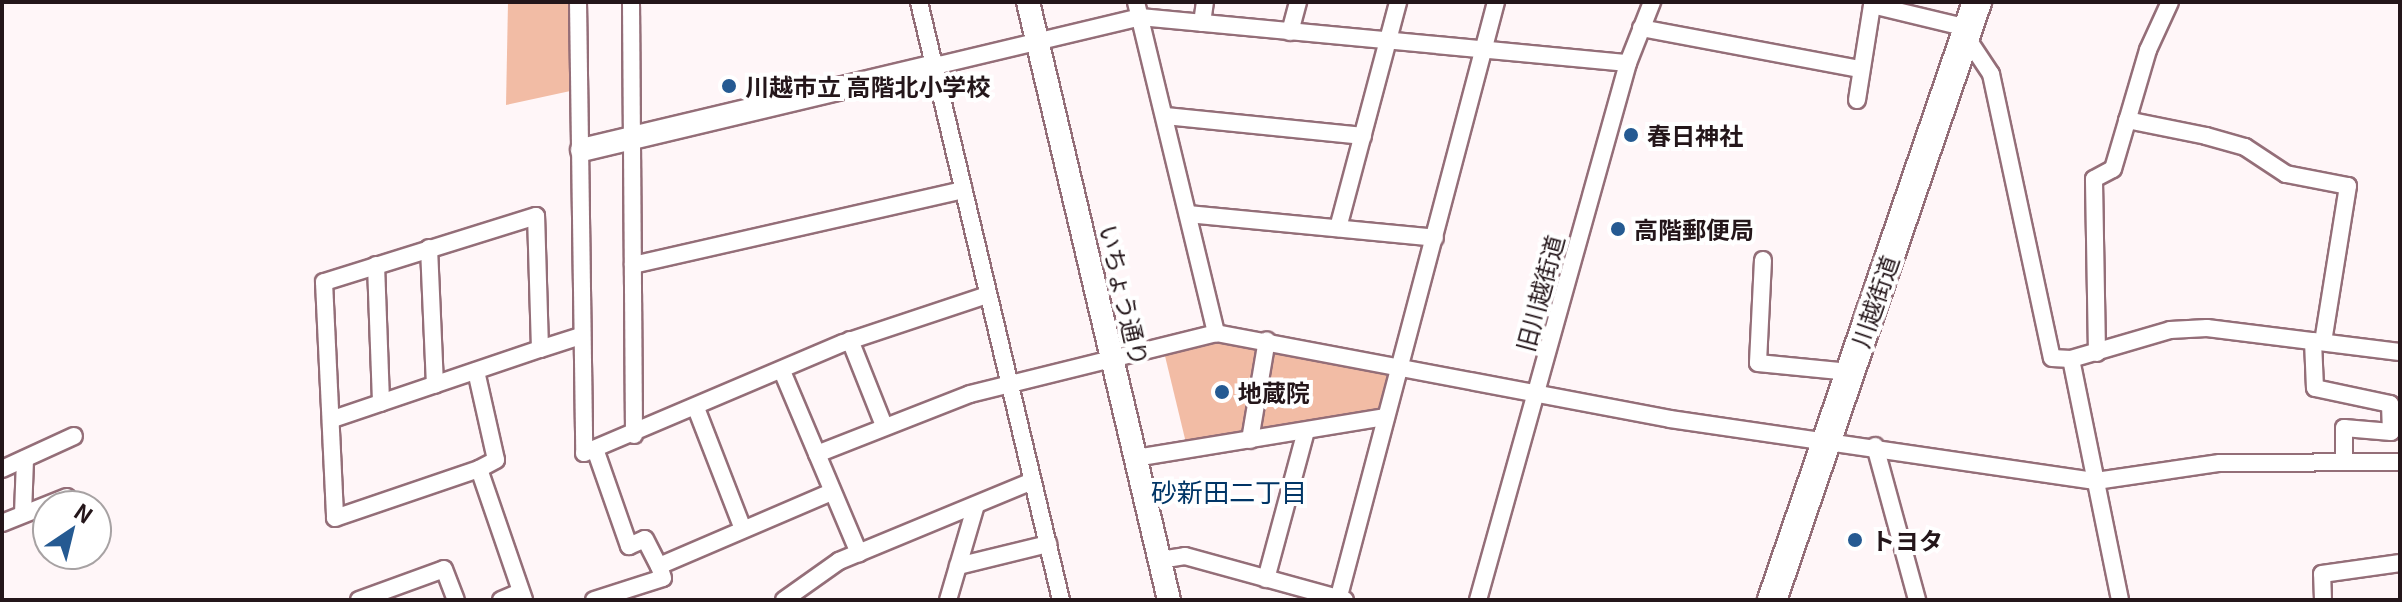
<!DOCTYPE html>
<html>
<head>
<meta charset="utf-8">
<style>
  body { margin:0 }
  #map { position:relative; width:2402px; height:602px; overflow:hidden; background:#fff6f8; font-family:Georgia,"Noto Sans JP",serif }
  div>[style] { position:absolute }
  .green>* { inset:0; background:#f2bca5 }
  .roads { filter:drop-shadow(2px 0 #946e78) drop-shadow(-2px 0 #946e78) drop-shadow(0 2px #946e78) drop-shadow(0 -2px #946e78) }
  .street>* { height:16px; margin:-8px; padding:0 8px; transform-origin:8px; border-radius:8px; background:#fff }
  .secondary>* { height:22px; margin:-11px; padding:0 11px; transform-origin:11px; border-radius:11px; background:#fff }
  .highway>* { height:28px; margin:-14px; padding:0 14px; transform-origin:14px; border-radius:14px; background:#fff }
  .dots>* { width:22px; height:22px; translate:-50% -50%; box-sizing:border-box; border:4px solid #fff; border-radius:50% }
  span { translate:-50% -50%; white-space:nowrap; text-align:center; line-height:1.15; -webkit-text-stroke:8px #fff; paint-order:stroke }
  .poi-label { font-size:24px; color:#24161a; font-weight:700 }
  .left { translate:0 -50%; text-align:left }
  .street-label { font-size:24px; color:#24161a }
  .neighbourhood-label { font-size:26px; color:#003566 }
  .frame { position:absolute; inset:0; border:4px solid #24161a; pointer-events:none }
  .north { position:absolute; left:32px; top:490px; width:80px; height:80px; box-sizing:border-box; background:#fff; border:2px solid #a7a2a3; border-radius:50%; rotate:35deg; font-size:22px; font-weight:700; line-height:32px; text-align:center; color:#24161a }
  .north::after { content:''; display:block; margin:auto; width:28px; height:36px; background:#255a92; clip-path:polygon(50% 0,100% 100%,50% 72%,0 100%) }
</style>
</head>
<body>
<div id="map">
  <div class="green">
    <i style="clip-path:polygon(508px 2px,575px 2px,575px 90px,506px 105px)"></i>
    <i style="clip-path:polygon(1217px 341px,1258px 348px,1247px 434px,1186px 443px,1165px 356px)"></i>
    <i style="clip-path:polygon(1272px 351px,1388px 370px,1381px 413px,1260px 433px)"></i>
  </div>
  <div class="roads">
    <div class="street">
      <i style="left:578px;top:2px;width:451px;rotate:89.2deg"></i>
      <i style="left:584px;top:453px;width:281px;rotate:-23deg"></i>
      <i style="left:843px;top:343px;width:152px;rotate:-18.4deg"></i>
      <i style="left:631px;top:2px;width:433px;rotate:89.6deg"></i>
      <i style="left:919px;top:2px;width:615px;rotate:76.64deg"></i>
      <i style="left:1136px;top:2px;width:341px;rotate:76.4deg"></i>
      <i style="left:1202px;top:23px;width:21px;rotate:-82deg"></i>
      <i style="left:1641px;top:28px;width:223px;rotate:10.6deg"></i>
      <i style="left:1290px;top:32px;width:31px;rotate:-75deg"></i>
      <i style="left:1965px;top:35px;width:47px;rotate:56.3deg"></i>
      <i style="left:1991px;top:74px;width:290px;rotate:77.9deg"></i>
      <i style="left:2052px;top:358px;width:19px;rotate:3deg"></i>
      <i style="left:2071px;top:359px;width:246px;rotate:78.5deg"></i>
      <i style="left:935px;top:66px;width:211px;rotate:-13.4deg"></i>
      <i style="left:1140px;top:17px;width:490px;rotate:5.4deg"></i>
      <i style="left:1857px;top:100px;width:96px;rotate:-81deg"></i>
      <i style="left:1872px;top:5px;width:99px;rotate:13.5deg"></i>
      <i style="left:1166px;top:116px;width:198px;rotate:5.8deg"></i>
      <i style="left:2127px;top:120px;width:81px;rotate:11.4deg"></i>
      <i style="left:2206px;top:136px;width:41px;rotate:15.8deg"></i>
      <i style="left:2245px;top:147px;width:49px;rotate:33.4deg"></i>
      <i style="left:2286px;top:174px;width:63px;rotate:11deg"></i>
      <i style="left:2348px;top:186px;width:158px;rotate:99.1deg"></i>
      <i style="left:1188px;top:214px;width:248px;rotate:5.5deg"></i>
      <i style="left:1338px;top:228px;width:234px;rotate:-75.1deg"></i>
      <i style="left:429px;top:248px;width:137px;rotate:87.5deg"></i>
      <i style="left:1763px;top:260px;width:103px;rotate:92.8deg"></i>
      <i style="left:1758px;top:363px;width:92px;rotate:5.6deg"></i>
      <i style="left:376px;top:265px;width:138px;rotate:87.9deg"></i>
      <i style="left:633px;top:265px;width:339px;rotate:-12.8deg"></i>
      <i style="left:850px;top:340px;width:89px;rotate:68.3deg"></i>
      <i style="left:2313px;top:341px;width:47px;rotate:87.6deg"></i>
      <i style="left:2315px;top:388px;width:77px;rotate:12deg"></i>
      <i style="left:2390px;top:404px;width:28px;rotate:88deg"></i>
      <i style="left:2391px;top:432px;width:47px;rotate:-175.1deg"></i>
      <i style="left:2344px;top:428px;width:33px;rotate:90deg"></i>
      <i style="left:540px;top:349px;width:43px;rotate:-17.6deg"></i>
      <i style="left:2097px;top:353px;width:174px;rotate:-91deg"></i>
      <i style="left:2094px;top:179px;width:21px;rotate:-28deg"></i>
      <i style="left:2113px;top:169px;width:124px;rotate:-73.6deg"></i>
      <i style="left:2148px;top:50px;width:53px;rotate:-65.4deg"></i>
      <i style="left:2071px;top:359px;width:103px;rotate:-16.3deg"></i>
      <i style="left:2170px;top:330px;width:37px;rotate:-3deg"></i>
      <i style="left:2207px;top:328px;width:194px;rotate:7.1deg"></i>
      <i style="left:476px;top:371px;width:91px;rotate:77.3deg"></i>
      <i style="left:496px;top:460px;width:19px;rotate:152deg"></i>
      <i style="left:782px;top:371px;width:198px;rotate:67.1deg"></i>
      <i style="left:696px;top:408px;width:130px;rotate:68.8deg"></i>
      <i style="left:333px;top:419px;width:219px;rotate:-18.7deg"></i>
      <i style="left:540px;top:349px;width:133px;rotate:-91.7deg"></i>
      <i style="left:536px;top:216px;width:222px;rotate:162.7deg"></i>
      <i style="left:324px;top:282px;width:236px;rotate:87.3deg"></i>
      <i style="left:335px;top:518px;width:152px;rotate:-18.8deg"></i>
      <i style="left:479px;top:469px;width:139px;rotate:71deg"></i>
      <i style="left:1250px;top:440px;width:101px;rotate:-80.4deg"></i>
      <i style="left:1875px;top:446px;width:160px;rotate:74.7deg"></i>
      <i style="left:595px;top:449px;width:103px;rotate:70.7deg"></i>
      <i style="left:629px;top:546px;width:17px;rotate:-24deg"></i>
      <i style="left:645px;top:539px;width:30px;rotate:63deg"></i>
      <i style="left:817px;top:454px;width:164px;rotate:-21.4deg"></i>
      <i style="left:970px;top:394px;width:253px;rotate:-13.9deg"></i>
      <i style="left:1216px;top:333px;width:462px;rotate:10.7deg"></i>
      <i style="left:1670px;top:419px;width:430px;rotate:8.3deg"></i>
      <i style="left:2096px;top:481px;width:125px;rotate:-8.3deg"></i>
      <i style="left:2220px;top:463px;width:180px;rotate:-0.3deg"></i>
      <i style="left:1135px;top:458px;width:254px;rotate:-9.3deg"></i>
      <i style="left:2px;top:469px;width:79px;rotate:-24.6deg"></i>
      <i style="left:23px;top:514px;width:55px;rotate:-87.9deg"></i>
      <i style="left:2px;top:523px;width:70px;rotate:-21.8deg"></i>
      <i style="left:1160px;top:560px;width:25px;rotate:-9deg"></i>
      <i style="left:1185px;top:556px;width:166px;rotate:15.4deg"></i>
      <i style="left:958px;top:566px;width:93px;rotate:-13.7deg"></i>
      <i style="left:1266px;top:579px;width:153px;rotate:-74.9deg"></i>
      <i style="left:359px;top:600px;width:90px;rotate:-20deg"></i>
      <i style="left:444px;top:569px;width:33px;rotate:69deg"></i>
      <i style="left:501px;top:600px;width:21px;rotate:-23deg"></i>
      <i style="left:594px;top:600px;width:72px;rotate:-17.7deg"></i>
      <i style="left:663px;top:578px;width:13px;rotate:-108deg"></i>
      <i style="left:659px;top:566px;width:188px;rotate:-23.2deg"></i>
      <i style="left:784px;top:600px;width:67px;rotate:-35.3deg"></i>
      <i style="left:839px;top:561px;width:209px;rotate:-22.5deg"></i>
      <i style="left:948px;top:600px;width:99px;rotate:-73.6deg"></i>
      <i style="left:1338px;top:600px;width:619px;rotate:-75.2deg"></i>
      <i style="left:1478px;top:600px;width:558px;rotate:-74.39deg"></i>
      <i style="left:1628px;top:63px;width:66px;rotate:-68.5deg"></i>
      <i style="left:2323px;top:600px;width:26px;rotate:-92deg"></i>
      <i style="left:2322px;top:574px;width:79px;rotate:-8deg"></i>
    </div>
    <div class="secondary">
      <i style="left:1028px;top:2px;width:614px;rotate:76.73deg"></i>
      <i style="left:582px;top:150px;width:363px;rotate:-13.4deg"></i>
    </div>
    <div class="highway">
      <i style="left:1772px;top:600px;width:632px;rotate:-71.08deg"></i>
    </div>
  </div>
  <div class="dots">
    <i style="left:729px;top:86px;background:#255a92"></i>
    <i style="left:1631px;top:135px;background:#255a92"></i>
    <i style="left:1618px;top:229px;background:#255a92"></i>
    <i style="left:1222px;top:392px;background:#255a92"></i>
    <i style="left:1855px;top:540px;background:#255a92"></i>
  </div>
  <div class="poi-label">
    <span class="left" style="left:745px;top:86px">川越市立 高階北小学校</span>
    <span class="left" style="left:1647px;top:135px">春日神社</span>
    <span class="left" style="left:1634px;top:229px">高階郵便局</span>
    <span class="left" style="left:1238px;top:392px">地蔵院</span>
    <span class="left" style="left:1871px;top:540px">トヨタ</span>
  </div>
  <div class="street-label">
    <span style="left:1539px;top:293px;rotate:-75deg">旧川越街道</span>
    <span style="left:1125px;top:295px;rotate:77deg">いちょう通り</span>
    <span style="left:1874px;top:301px;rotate:-71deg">川越街道</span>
  </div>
  <div class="neighbourhood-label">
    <span style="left:1229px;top:491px">砂新田二丁目</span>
  </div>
  <div class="frame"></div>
  <div class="north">N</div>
</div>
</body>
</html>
